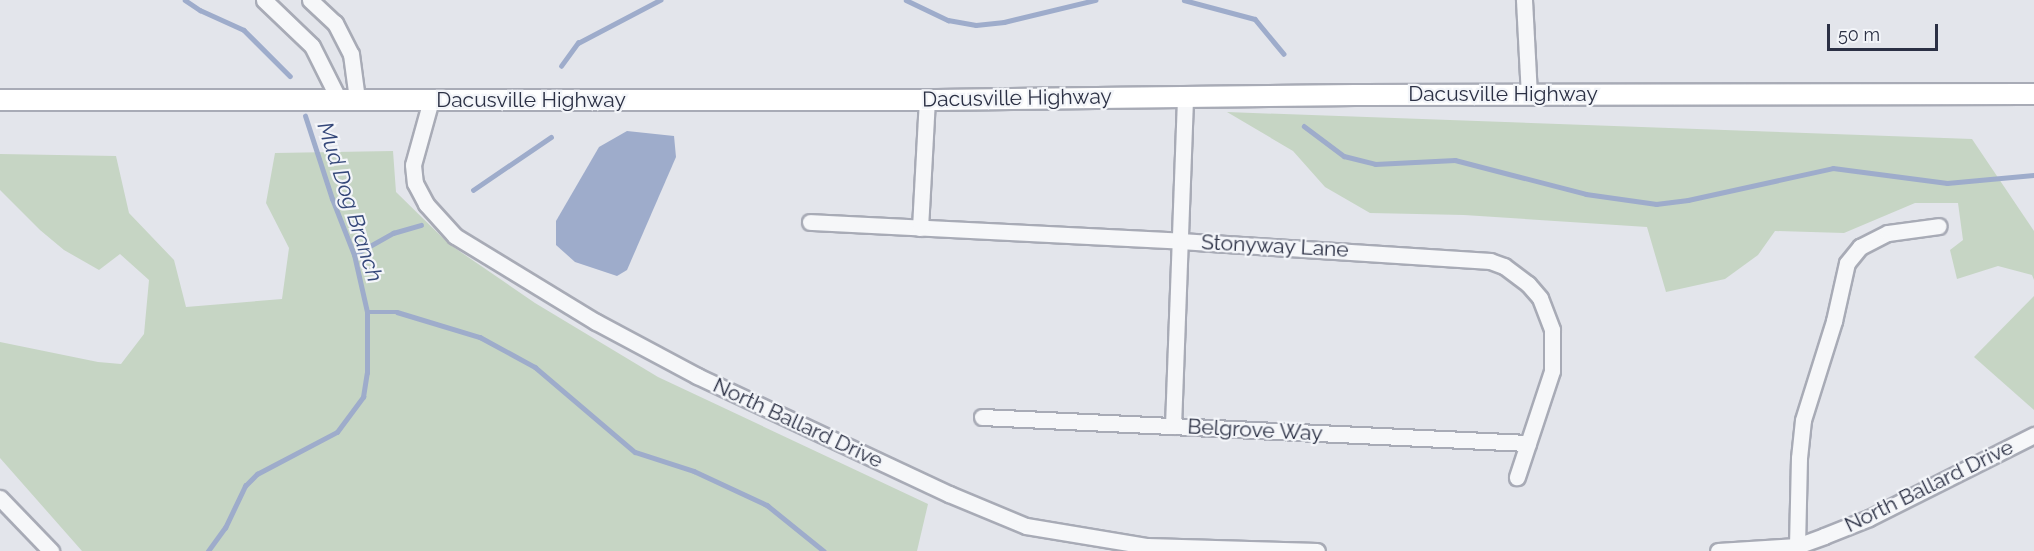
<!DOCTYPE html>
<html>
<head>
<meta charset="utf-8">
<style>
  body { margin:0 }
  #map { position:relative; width:2034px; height:551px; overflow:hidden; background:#e3e5eb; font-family:Raleway,sans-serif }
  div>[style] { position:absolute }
  .green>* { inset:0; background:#c6d5c4 }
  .water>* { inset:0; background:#9eaccb }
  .stream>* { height:4.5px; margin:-2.25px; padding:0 2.25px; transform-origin:2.25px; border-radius:2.25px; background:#9eaccb }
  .roads { filter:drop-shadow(2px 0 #a8abb6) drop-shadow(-2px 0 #a8abb6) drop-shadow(0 2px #a8abb6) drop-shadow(0 -2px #a8abb6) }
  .minor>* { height:15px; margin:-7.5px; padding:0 7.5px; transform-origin:7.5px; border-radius:7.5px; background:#f6f7f9 }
  .major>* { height:20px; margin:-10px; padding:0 10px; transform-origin:10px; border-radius:10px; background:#fff }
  span { translate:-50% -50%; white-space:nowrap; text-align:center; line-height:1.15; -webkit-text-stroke:4.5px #f3f5f9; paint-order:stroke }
  .street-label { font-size:21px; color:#2b3044 }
  .water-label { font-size:22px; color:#344779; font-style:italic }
  .scale { position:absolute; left:1827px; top:24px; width:111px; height:27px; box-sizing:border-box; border:3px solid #2b3044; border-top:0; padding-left:8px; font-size:18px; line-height:21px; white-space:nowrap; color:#2b3044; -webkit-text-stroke:4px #f3f5f9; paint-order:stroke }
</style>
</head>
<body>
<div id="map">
  <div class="green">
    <i style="clip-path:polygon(1227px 112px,1972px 139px,2034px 231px,2034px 280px,2032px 275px,1998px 266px,1957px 279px,1950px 250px,1963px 240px,1958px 203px,1915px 203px,1844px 233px,1775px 231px,1758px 255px,1725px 279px,1666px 292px,1647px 227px,1464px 215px,1370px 213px,1325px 187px,1293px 151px)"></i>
    <i style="clip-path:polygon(393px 151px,396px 192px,449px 244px,535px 303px,658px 377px,928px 504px,917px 551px,82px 551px,0 458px,0 342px,98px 362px,121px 364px,144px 334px,149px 280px,120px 254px,99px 270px,64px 250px,40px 230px,0 190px,0 154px,116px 156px,129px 213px,174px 260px,186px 307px,282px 299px,289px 248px,266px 203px,275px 153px)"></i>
    <i style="clip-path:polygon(2034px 296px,2034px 410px,1974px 357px)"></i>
  </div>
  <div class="water">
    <i style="clip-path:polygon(627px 131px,674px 136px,676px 157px,627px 270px,617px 276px,575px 262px,556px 245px,556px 221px,599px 147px)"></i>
  </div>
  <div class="stream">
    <i style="left:185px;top:0;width:18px;rotate:34deg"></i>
    <i style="left:200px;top:10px;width:48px;rotate:24.4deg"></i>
    <i style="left:244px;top:30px;width:65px;rotate:45deg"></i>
    <i style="left:906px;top:0;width:47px;rotate:25.5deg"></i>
    <i style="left:948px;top:20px;width:28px;rotate:10deg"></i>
    <i style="left:976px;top:25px;width:28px;rotate:-6deg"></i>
    <i style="left:1004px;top:22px;width:94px;rotate:-13.6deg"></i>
    <i style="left:1184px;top:0;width:73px;rotate:15deg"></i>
    <i style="left:1255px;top:19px;width:45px;rotate:50.4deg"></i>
    <i style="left:561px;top:66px;width:29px;rotate:-54deg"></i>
    <i style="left:578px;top:43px;width:93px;rotate:-27.7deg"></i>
    <i style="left:1304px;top:126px;width:50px;rotate:36.9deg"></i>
    <i style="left:1344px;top:156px;width:32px;rotate:14deg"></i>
    <i style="left:1375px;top:164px;width:80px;rotate:-2.9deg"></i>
    <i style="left:1455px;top:160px;width:135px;rotate:14.5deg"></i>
    <i style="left:1586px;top:194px;width:71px;rotate:8.1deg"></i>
    <i style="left:1656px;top:204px;width:32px;rotate:-7deg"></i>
    <i style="left:1688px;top:200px;width:148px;rotate:-12.4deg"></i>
    <i style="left:1833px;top:168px;width:115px;rotate:7.5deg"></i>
    <i style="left:1947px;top:183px;width:87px;rotate:-5.3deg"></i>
    <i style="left:473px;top:190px;width:94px;rotate:-34.2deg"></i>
    <i style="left:354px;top:255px;width:45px;rotate:-29.4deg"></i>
    <i style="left:393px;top:233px;width:29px;rotate:-16deg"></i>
    <i style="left:367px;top:312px;width:30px"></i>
    <i style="left:397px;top:312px;width:87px;rotate:16.8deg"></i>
    <i style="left:480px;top:337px;width:63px;rotate:28.6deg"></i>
    <i style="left:535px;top:367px;width:131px;rotate:40.4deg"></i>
    <i style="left:635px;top:452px;width:62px;rotate:17.9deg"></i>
    <i style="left:694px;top:471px;width:81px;rotate:25deg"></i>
    <i style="left:767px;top:505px;width:73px;rotate:38.9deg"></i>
    <i style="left:208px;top:551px;width:29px;rotate:-54deg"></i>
    <i style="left:225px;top:528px;width:47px;rotate:-64.5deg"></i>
    <i style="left:245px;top:486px;width:17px;rotate:-45deg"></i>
    <i style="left:257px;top:474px;width:90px;rotate:-27.7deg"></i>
    <i style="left:337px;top:432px;width:44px;rotate:-53.4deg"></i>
    <i style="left:363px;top:397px;width:24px;rotate:-81deg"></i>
    <i style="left:367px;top:373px;width:61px;rotate:-90deg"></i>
    <i style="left:367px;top:312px;width:58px;rotate:-102.8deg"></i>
    <i style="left:354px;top:255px;width:60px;rotate:-111.4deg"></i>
    <i style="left:332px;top:199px;width:87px;rotate:-108deg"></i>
  </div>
  <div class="roads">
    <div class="minor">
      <i style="left:264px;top:0;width:66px;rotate:43.8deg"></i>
      <i style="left:312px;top:46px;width:58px;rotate:63.4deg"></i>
      <i style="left:310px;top:0;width:34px;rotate:43deg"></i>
      <i style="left:335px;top:23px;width:35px;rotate:63deg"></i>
      <i style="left:351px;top:54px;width:45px;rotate:82.4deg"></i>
      <i style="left:1524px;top:0;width:94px;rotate:87deg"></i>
      <i style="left:431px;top:100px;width:67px;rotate:105.5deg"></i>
      <i style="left:413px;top:165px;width:18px;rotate:84deg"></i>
      <i style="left:415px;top:183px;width:24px;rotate:62deg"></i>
      <i style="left:426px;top:204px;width:43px;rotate:47.8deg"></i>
      <i style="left:455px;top:236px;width:165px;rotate:31.4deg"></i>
      <i style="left:596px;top:322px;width:115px;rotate:28.1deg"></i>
      <i style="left:697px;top:376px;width:278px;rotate:25.1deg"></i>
      <i style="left:949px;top:494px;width:83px;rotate:22.6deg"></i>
      <i style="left:1026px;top:526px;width:123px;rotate:9.4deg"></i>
      <i style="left:1147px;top:546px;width:170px;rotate:1.7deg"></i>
      <i style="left:810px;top:222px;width:370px;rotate:2.9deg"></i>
      <i style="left:1180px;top:241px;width:311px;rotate:3.7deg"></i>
      <i style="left:1490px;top:261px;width:15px;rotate:20deg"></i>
      <i style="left:1504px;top:266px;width:30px;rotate:37deg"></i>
      <i style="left:1528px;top:284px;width:18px;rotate:49deg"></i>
      <i style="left:1540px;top:298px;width:34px;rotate:69deg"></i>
      <i style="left:1552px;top:330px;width:41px;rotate:90deg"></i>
      <i style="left:1552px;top:371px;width:112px;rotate:108.3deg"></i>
      <i style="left:920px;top:228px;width:128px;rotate:-86.9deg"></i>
      <i style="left:982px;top:417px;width:547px;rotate:2.73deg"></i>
      <i style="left:1173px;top:426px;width:329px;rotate:-87.9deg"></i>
      <i style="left:0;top:498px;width:74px;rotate:46.1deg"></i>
      <i style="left:1797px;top:546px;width:88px;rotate:-88.7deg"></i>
      <i style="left:1799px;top:458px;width:38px;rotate:-84deg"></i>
      <i style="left:1803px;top:420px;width:104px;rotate:-72.6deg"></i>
      <i style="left:1834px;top:321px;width:59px;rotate:-77.4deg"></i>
      <i style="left:1847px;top:263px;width:21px;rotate:-51deg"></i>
      <i style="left:1860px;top:247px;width:31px;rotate:-27deg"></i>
      <i style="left:1888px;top:233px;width:51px;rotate:-7.8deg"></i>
      <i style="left:1718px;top:551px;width:79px;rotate:-3.6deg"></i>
      <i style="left:1797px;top:546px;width:29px;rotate:-20deg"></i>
      <i style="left:1824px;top:536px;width:48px;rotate:-21.8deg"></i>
      <i style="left:1869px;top:518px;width:185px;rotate:-26.7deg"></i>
    </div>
    <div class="major">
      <i style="left:0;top:100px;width:937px"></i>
      <i style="left:937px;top:100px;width:418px;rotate:-0.7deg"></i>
      <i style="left:1355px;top:95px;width:679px;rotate:-0.08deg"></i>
    </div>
  </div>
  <div class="street-label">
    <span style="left:1503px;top:94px">Dacusville Highway</span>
    <span style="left:1017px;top:98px;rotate:-1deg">Dacusville Highway</span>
    <span style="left:531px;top:100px">Dacusville Highway</span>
    <span style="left:1275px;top:246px;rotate:3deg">Stonyway Lane</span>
    <span style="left:798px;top:423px;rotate:25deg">North Ballard Drive</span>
    <span style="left:1255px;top:430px;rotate:3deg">Belgrove Way</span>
    <span style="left:1929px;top:486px;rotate:-26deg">North Ballard Drive</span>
  </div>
  <div class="water-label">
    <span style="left:350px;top:202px;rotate:72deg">Mud Dog Branch</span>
  </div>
  <div class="scale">50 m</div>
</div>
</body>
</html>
